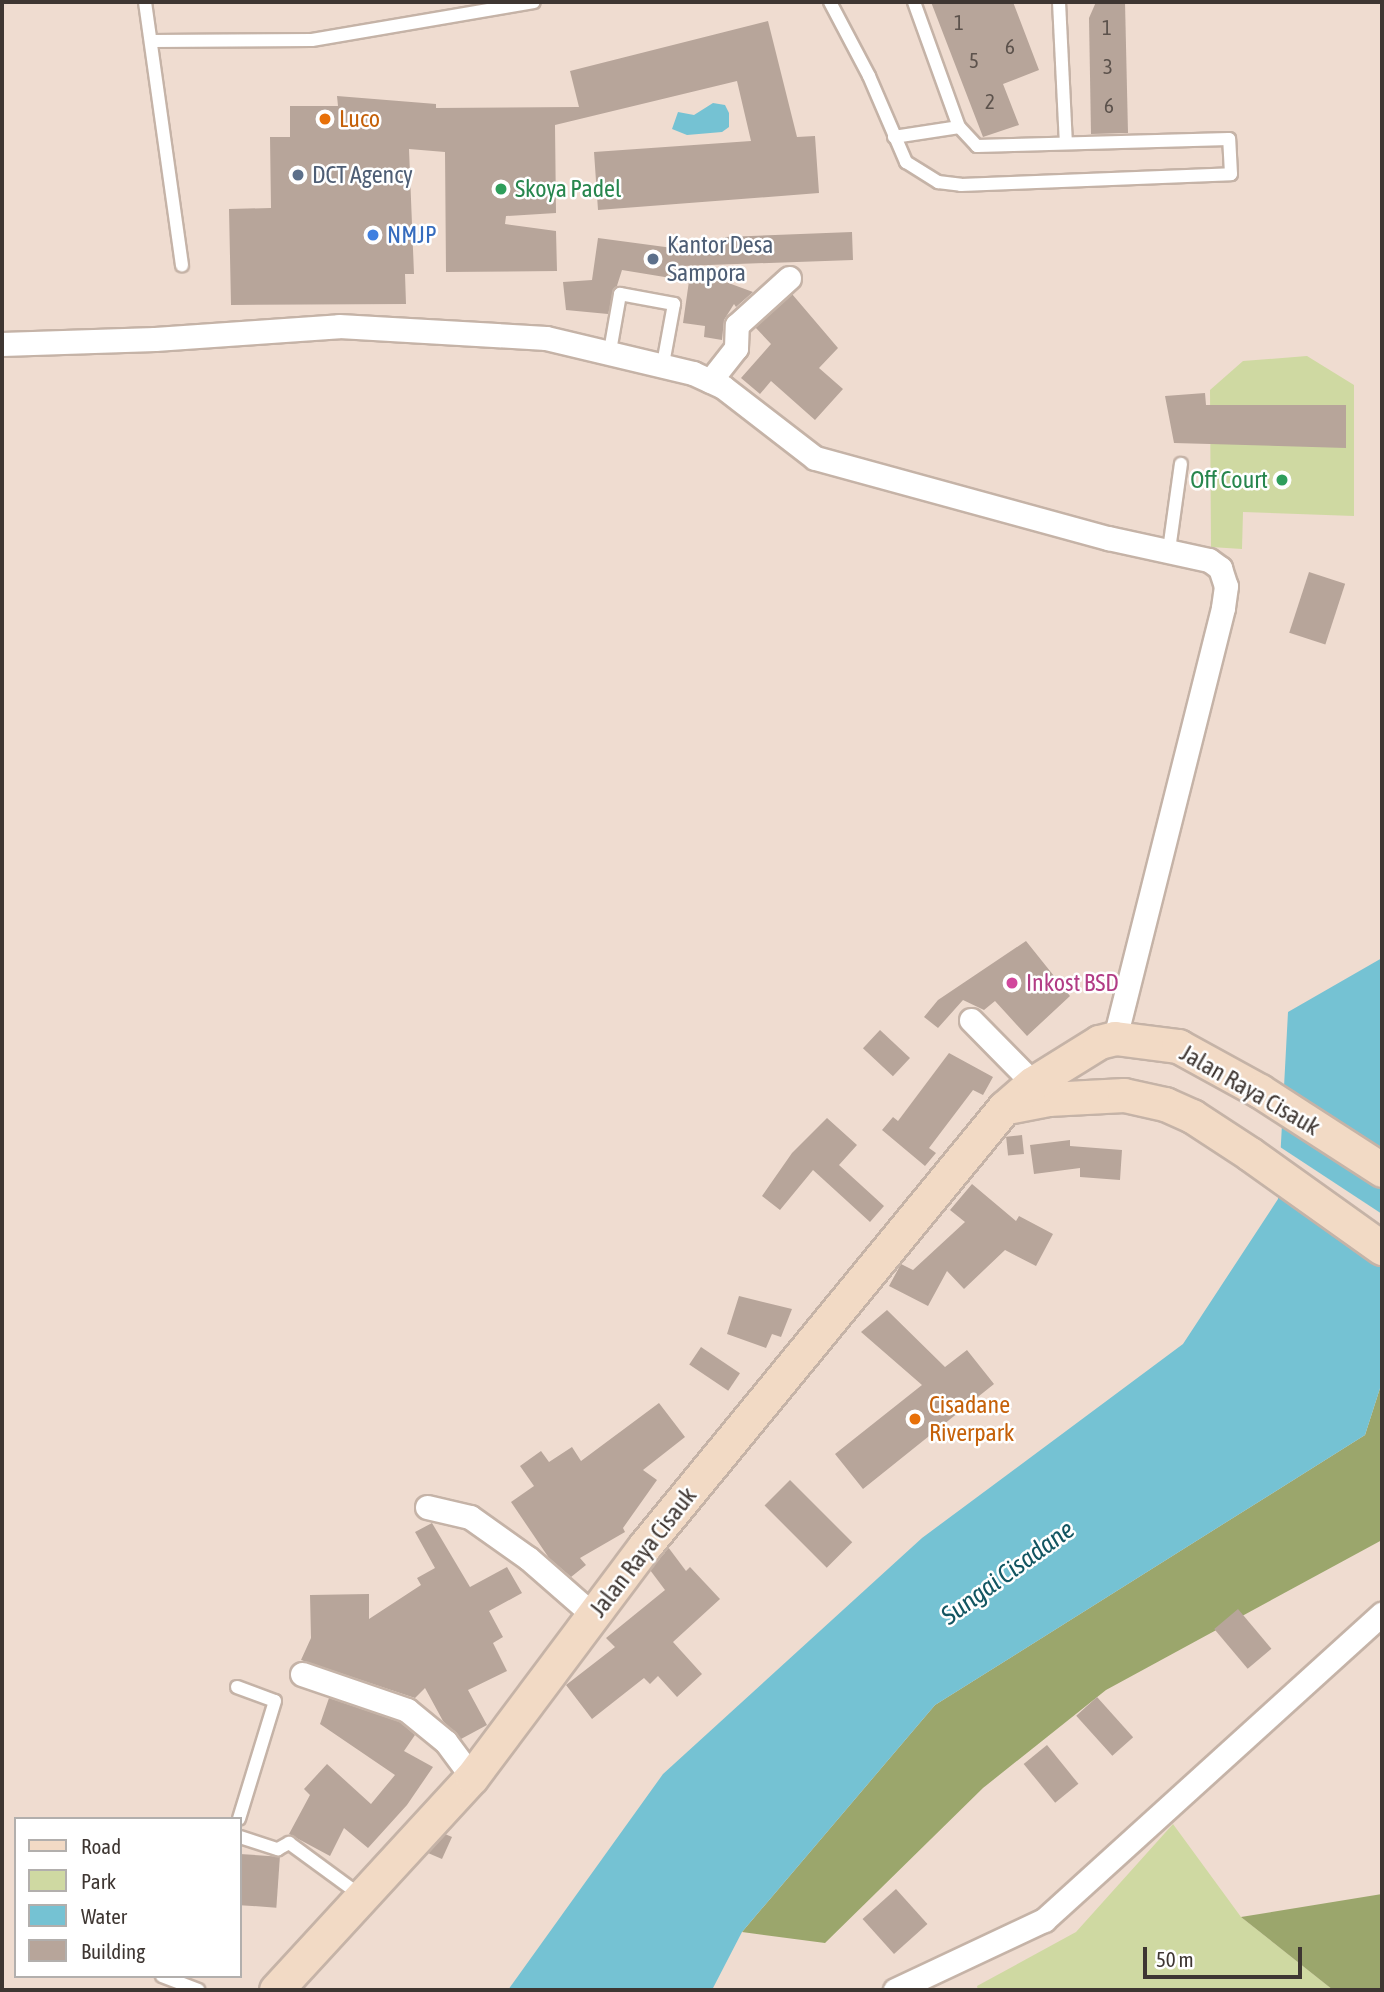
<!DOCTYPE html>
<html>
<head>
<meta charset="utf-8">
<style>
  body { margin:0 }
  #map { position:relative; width:1384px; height:1992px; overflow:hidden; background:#efdcd0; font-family:"Asap Condensed",sans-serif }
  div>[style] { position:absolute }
  .green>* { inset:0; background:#cfd9a2 }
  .forest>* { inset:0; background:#9ba66c }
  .water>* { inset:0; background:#75c2d3 }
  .pier>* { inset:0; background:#efdcd0 }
  .building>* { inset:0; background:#b7a59a; transform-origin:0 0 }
  .roads { filter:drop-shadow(2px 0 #c5b3a7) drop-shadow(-2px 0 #c5b3a7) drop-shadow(0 2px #c5b3a7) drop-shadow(0 -2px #c5b3a7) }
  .lane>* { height:12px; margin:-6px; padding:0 6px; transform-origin:6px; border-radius:6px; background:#fff }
  .street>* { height:23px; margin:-11.5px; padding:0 11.5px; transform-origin:11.5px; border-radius:11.5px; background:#fff }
  .secondary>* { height:33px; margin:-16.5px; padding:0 16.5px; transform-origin:16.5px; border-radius:16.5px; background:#f2dac5 }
  .dots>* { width:19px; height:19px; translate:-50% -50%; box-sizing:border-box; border:4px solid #fff; border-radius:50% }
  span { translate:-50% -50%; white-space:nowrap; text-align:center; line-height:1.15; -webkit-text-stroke:5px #fff; paint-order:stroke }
  .number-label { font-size:21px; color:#5c524c }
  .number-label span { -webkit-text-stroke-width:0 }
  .food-label { font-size:24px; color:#c56008 }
  .left { translate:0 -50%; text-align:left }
  .service-label { font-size:24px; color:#4e5e75 }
  .leisure-label { font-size:24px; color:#27864d }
  .right { translate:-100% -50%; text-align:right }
  .shop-label { font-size:24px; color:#366cbe }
  .hotel-label { font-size:24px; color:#b23c85 }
  .street-label { font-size:24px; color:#3e3632 }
  .water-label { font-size:26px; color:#125561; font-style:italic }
  .frame { position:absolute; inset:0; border:4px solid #3e3632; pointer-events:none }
  .legend { position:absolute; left:14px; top:1817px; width:228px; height:161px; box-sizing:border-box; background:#fff; border:2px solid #b2afad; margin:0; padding:9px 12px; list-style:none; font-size:21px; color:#3e3632 }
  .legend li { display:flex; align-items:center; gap:14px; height:35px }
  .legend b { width:35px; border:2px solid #b2afad }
  .scale { position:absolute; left:1143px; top:1947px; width:159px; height:32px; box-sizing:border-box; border:4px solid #3e3632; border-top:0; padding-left:9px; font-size:21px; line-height:24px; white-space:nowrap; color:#3e3632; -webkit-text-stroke:5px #fff; paint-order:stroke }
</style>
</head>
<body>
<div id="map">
  <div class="green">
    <i style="clip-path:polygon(1307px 356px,1354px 385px,1354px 516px,1243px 512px,1242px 549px,1211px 547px,1210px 390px,1243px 361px)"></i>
    <i style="clip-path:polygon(1173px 1824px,1241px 1917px,1333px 1990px,978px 1990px,977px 1986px,1076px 1932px)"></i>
  </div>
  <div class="forest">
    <i style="clip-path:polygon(1382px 1382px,1382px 1540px,1106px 1690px,983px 1788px,825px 1943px,742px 1932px,935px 1705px,1365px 1435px)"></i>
    <i style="clip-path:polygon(1382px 1894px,1382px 1990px,1333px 1990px,1241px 1917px)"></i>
  </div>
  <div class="water">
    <i style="clip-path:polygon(713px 103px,725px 105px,729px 113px,729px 127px,722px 132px,687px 135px,672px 129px,678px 112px,694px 115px)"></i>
    <i style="clip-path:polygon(1382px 958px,1382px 1382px,1365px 1435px,935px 1705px,742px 1932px,712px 1990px,508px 1990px,663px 1774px,922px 1538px,1183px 1344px,1278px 1199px,1288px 1012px)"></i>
  </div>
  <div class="pier">
    <i style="clip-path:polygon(1277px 1145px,1382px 1214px,1382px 1265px,1275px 1195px)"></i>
  </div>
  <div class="building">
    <i style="clip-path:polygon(931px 2px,1013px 2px,1039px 70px,1003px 84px,1019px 125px,983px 137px)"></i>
    <i style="clip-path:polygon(1096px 2px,1125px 2px,1128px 133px,1091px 134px,1089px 18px)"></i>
    <i style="clip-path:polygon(768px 21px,797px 137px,815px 136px,819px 193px,598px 210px,594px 152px,751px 141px,737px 81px,555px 125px,556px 213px,506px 216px,505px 224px,556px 231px,557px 271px,446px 272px,445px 152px,409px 149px,414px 274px,405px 274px,406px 304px,231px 305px,229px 209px,271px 208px,270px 137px,290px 137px,290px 106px,338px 106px,337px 96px,436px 104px,436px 108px,579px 107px,570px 71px)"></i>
    <i style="clip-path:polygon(852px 232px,853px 260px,682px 266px,753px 292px,736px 307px,734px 304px,724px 320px,722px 340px,704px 337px,705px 326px,683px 323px,689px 281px,622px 270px,608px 314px,566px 310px,563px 282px,592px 280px,598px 238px,725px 255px,725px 237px)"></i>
    <i style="clip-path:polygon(792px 294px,838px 348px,819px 368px,843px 389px,815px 420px,771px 381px,760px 394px,741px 378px,771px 344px,755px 327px)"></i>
    <i style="clip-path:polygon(1205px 393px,1206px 405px,1346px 405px,1346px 448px,1174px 443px,1165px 396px)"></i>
    <i style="left:1309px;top:572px;width:38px;height:64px;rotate:18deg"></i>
    <i style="clip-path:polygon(1026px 941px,1070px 996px,1027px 1036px,995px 1001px,984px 1010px,963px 1000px,938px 1028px,924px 1017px,938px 1000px)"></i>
    <i style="left:880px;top:1030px;width:41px;height:25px;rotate:43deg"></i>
    <i style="clip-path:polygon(949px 1053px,993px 1077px,983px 1095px,973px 1090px,929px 1148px,936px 1153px,925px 1166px,882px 1130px,893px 1117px,898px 1121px)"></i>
    <i style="clip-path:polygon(827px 1118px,857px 1145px,839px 1165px,884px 1206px,870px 1222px,813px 1170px,780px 1210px,762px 1196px,792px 1153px)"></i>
    <i style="left:1022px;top:1135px;width:19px;height:16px;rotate:84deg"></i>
    <i style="clip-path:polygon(1070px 1140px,1070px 1146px,1122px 1150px,1120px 1180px,1080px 1177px,1080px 1168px,1034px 1174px,1030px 1145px)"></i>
    <i style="clip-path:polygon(972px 1184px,1016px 1221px,1019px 1216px,1053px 1234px,1036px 1266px,1005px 1250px,964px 1289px,947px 1271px,928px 1306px,889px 1286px,901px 1264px,913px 1270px,965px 1222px,950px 1210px)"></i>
    <i style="clip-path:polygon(739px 1296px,792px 1309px,781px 1337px,772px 1334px,766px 1348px,727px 1334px)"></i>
    <i style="clip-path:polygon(887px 1310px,945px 1367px,967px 1350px,994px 1384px,863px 1489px,835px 1454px,922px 1385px,861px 1332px)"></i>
    <i style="left:701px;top:1347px;width:47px;height:21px;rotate:34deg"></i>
    <i style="clip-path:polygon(659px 1403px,685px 1437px,643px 1470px,657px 1480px,623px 1528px,625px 1532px,580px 1558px,586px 1565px,571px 1577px,549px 1558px,511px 1502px,534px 1486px,520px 1466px,541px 1451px,549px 1462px,572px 1447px,581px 1461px)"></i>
    <i style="left:790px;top:1480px;width:88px;height:36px;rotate:45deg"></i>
    <i style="clip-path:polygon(432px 1523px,470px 1587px,507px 1567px,522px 1593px,489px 1611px,503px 1637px,493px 1643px,507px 1671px,468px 1690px,487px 1725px,461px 1739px,443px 1721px,425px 1688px,415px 1698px,301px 1660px,311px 1638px,310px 1595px,369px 1594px,369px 1619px,421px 1585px,417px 1578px,435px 1568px,415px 1532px)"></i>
    <i style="clip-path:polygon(668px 1547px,686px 1571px,690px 1567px,720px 1599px,673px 1642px,702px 1674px,677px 1697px,658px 1676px,650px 1684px,644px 1678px,592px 1719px,566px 1685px,615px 1647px,606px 1638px,665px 1590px,650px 1570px)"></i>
    <i style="left:1238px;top:1609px;width:52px;height:31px;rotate:50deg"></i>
    <i style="left:1097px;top:1697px;width:54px;height:28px;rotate:48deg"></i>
    <i style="clip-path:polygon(329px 1698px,400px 1722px,415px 1735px,404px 1751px,433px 1767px,407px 1805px,368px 1848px,344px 1828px,330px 1856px,289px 1834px,310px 1795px,304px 1789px,327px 1764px,371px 1804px,395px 1775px,320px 1724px)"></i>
    <i style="left:1047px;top:1745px;width:50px;height:30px;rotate:51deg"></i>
    <i style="clip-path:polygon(445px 1834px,452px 1837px,442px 1859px,428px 1853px)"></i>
    <i style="left:240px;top:1854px;width:40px;height:51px;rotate:4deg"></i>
    <i style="left:896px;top:1889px;width:47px;height:45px;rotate:48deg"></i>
  </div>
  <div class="roads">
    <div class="lane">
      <i style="left:145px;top:2px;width:266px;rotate:82deg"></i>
      <i style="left:830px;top:2px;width:84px;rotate:62.2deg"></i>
      <i style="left:869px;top:76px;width:94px;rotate:66.7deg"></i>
      <i style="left:906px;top:162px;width:38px;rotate:32deg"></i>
      <i style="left:938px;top:182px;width:23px;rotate:7deg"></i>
      <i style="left:961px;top:185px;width:270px;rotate:-2.3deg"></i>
      <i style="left:1231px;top:174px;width:35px;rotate:-93deg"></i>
      <i style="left:1229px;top:139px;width:252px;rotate:178.4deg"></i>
      <i style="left:977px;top:146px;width:26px;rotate:-133deg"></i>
      <i style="left:959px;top:127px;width:133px;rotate:-109.8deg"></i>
      <i style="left:1059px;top:2px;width:141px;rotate:87.2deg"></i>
      <i style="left:152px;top:41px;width:160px;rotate:-0.4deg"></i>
      <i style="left:312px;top:40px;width:225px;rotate:-9.7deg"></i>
      <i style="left:894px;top:137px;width:66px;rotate:-8.7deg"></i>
      <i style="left:610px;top:351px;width:58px;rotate:-80deg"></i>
      <i style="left:620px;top:294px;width:55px;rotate:10.5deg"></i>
      <i style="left:674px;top:304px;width:61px;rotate:100.4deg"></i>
      <i style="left:1169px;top:550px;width:87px;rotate:-82.1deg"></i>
      <i style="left:237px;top:1687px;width:40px;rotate:20.2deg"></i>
      <i style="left:275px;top:1701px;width:123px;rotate:107deg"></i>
      <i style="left:240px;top:1837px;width:40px;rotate:18deg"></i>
      <i style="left:278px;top:1849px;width:13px;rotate:-29deg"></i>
      <i style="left:289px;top:1843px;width:88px;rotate:36.2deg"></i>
      <i style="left:162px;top:1976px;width:39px;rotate:21deg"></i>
    </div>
    <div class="street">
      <i style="left:2px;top:344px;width:153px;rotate:-1.9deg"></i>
      <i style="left:155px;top:339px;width:184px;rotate:-4deg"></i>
      <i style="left:339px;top:326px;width:207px;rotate:3.3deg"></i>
      <i style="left:546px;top:338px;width:151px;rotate:13.4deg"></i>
      <i style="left:693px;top:373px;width:33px;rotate:25deg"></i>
      <i style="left:723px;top:387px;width:116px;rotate:37.7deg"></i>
      <i style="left:815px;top:458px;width:304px;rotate:15.3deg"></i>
      <i style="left:1108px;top:538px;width:103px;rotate:12.3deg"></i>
      <i style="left:1209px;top:560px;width:14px;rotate:36deg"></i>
      <i style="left:1220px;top:568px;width:19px;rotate:72deg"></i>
      <i style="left:1226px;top:586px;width:22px;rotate:98deg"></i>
      <i style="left:1223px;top:608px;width:443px;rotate:104.1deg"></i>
      <i style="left:710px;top:381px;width:42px;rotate:-51.8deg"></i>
      <i style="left:736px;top:348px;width:23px;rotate:-88deg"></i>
      <i style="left:737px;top:325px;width:70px;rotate:-42.1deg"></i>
      <i style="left:971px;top:1020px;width:104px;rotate:45.4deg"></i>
      <i style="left:427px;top:1507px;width:44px;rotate:13.1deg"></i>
      <i style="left:470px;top:1517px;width:71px;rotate:35.3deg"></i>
      <i style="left:528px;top:1558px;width:86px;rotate:41.2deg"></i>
      <i style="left:302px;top:1674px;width:111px;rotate:18.9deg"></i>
      <i style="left:407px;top:1710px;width:50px;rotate:39.4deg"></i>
      <i style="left:446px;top:1742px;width:44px;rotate:53.4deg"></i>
      <i style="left:895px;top:1990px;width:165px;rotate:-25.2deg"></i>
      <i style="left:1044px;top:1920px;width:456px;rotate:-42.2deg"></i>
    </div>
    <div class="secondary">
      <i style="left:1007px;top:1107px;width:42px;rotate:-11deg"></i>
      <i style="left:1048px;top:1099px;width:76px;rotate:-3deg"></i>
      <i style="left:1124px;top:1095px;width:42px;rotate:12.4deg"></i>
      <i style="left:1165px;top:1104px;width:30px;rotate:24deg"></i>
      <i style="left:1192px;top:1116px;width:69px;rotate:33.2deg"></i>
      <i style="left:1250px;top:1154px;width:162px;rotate:35.5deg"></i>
      <i style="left:276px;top:1990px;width:289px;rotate:-47.4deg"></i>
      <i style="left:472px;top:1777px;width:287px;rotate:-53.2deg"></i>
      <i style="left:644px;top:1547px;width:568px;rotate:-50.65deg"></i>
      <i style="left:1004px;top:1108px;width:38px;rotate:-41deg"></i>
      <i style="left:1033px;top:1083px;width:78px;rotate:-31.8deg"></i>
      <i style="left:1099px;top:1042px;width:16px;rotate:-14deg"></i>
      <i style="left:1115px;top:1038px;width:64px;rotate:7.2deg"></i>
      <i style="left:1178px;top:1046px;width:94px;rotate:28.8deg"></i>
      <i style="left:1260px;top:1091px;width:145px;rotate:32.9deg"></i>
    </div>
  </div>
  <div class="dots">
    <i style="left:325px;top:119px;background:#e8710a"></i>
    <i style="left:298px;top:175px;background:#5c6f8a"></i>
    <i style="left:501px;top:189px;background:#2e9e5b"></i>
    <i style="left:373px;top:235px;background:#3f7fe0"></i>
    <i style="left:653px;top:259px;background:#5c6f8a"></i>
    <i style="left:1282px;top:480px;background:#2e9e5b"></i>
    <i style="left:1012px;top:983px;background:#d1479c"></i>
    <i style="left:915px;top:1419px;background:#e8710a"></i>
  </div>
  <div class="number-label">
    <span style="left:959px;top:22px">1</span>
    <span style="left:1107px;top:27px">1</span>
    <span style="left:1010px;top:46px">6</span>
    <span style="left:974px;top:60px">5</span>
    <span style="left:1108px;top:66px">3</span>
    <span style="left:990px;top:101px">2</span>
    <span style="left:1109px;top:105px">6</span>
  </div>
  <div class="food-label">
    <span class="left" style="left:339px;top:119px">Luco</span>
    <span class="left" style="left:929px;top:1419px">Cisadane<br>Riverpark</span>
  </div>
  <div class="service-label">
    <span class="left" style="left:312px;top:175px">DCT Agency</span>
    <span class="left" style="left:667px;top:259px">Kantor Desa<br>Sampora</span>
  </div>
  <div class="leisure-label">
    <span class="left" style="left:515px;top:189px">Skoya Padel</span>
    <span class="right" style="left:1268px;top:480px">Off Court</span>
  </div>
  <div class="shop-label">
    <span class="left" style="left:387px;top:235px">NMJP</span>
  </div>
  <div class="hotel-label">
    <span class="left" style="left:1026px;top:983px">Inkost BSD</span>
  </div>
  <div class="street-label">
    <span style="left:1250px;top:1090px;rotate:30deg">Jalan Raya Cisauk</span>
    <span style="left:643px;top:1552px;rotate:-52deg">Jalan Raya Cisauk</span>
  </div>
  <div class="water-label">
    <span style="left:1008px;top:1573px;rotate:-36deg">Sungai Cisadane</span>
  </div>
  <div class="frame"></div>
  <ul class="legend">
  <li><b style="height:9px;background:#f2dac5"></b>Road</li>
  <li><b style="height:19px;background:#cfd9a2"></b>Park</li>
  <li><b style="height:19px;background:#75c2d3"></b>Water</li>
  <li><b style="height:19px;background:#b7a59a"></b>Building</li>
  </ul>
  <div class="scale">50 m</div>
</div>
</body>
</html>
